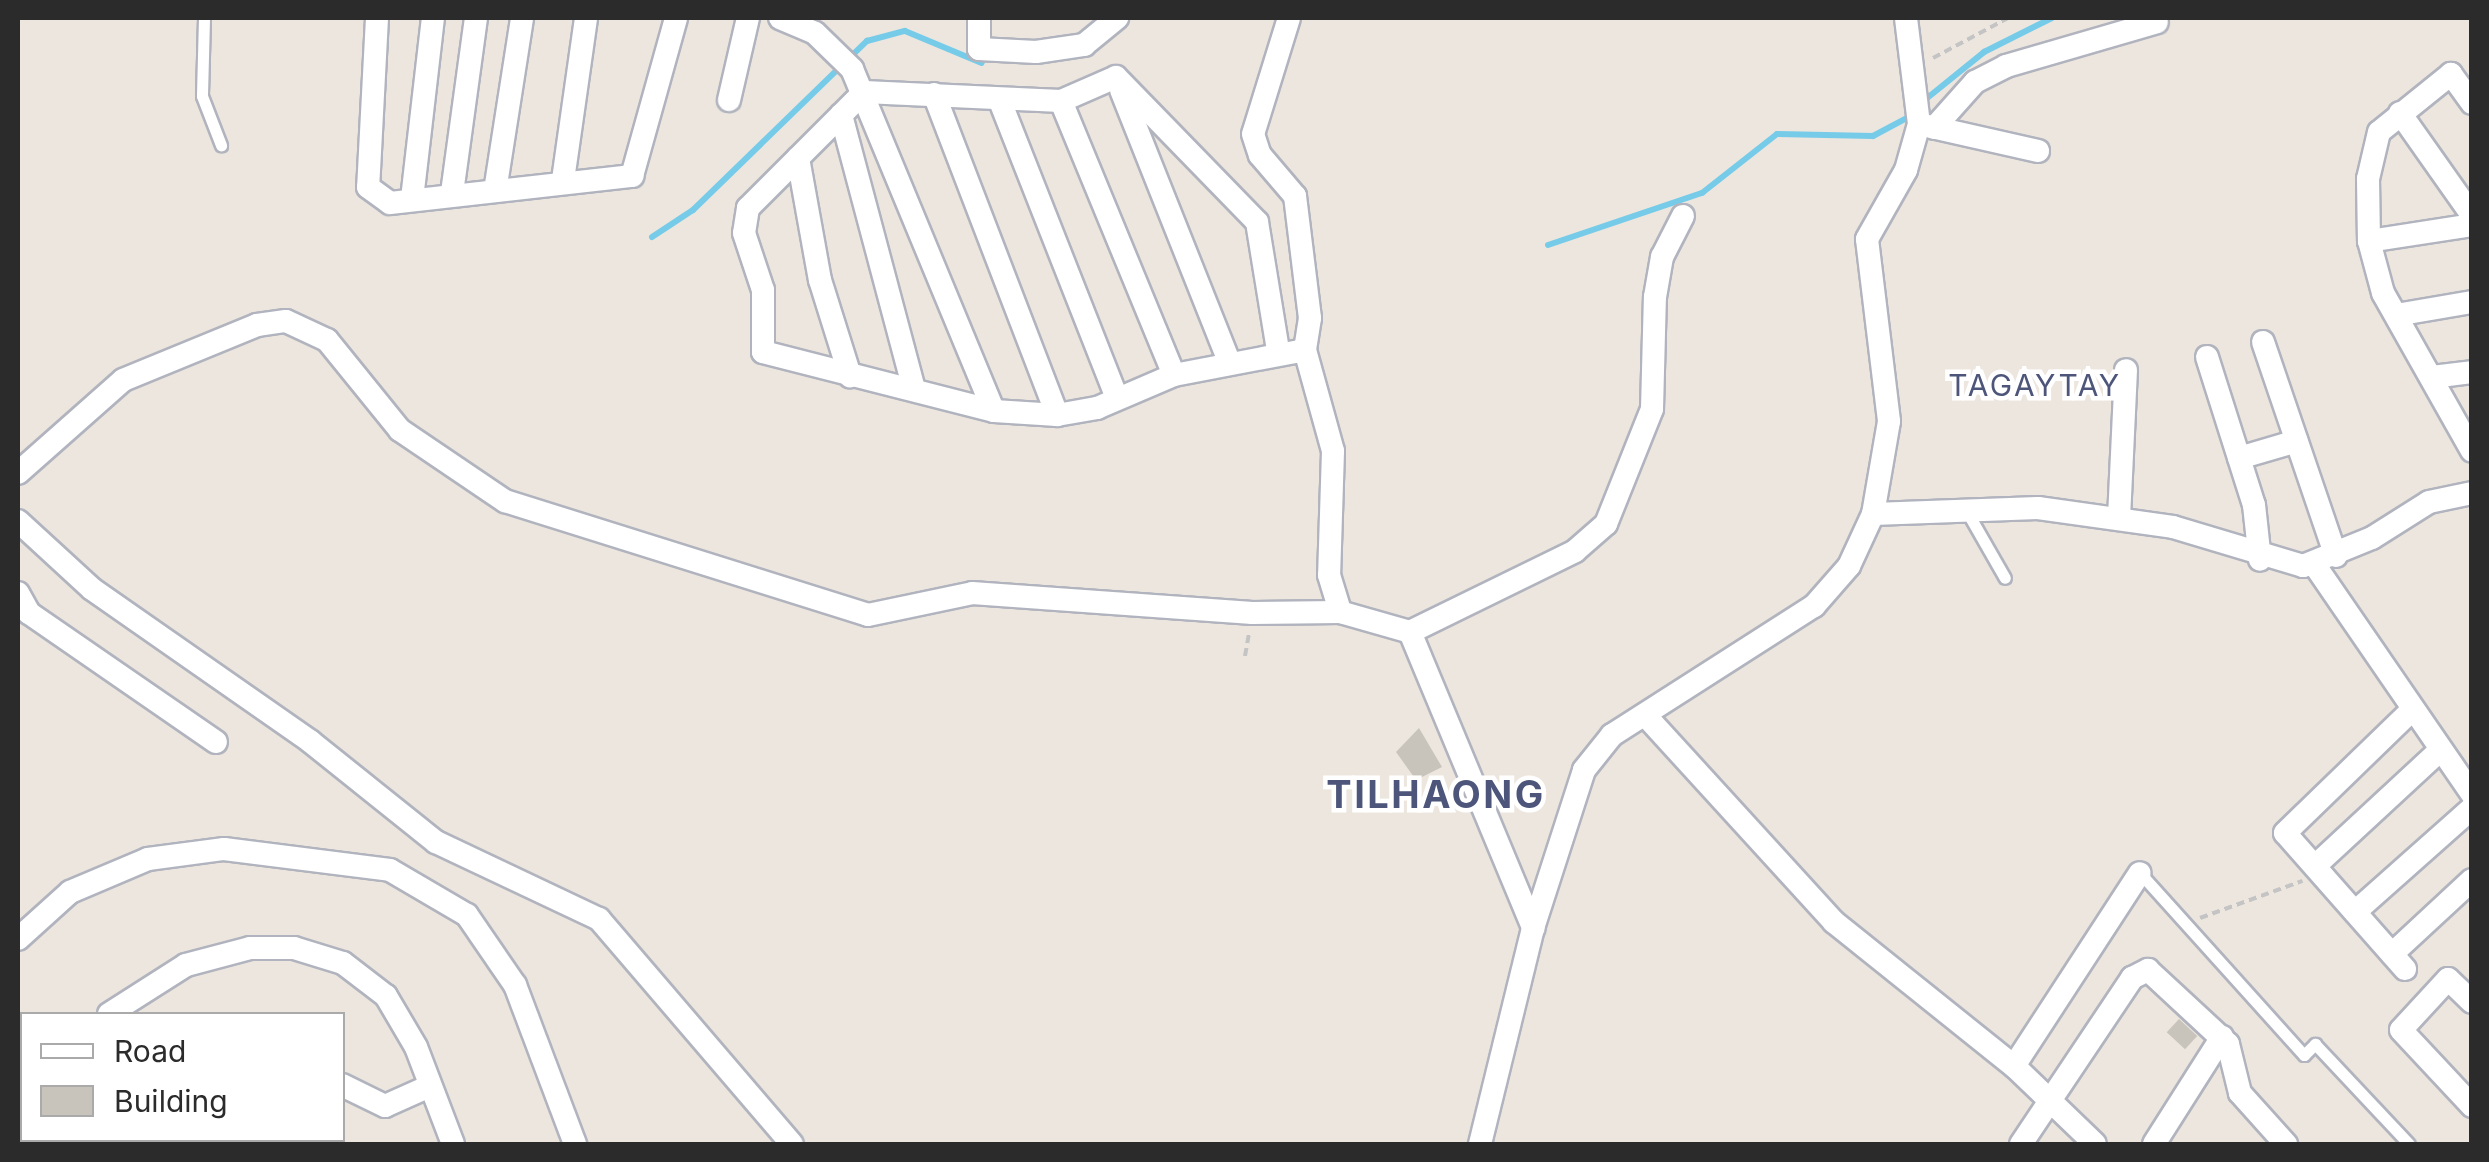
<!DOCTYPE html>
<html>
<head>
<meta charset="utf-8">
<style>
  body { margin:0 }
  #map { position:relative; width:2489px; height:1162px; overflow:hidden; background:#ece6de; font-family:Inter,sans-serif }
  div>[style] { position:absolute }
  .stream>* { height:6px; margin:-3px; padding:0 3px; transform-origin:3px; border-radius:3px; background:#76cbe9 }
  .building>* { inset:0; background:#c8c4bc; transform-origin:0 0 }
  .path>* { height:4px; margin-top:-2px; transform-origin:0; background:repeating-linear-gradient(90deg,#c4c4c4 0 8px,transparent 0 13px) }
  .roads { filter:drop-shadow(2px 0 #b1b4be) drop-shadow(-2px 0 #b1b4be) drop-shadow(0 2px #b1b4be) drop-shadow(0 -2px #b1b4be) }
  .lane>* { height:11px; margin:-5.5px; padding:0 5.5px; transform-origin:5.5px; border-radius:5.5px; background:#fff }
  .street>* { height:22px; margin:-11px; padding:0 11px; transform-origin:11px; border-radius:11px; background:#fff }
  span { translate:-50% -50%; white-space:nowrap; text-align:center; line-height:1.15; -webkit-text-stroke:9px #fff; paint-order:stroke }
  .neighbourhood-label { font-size:30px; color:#4d567a; letter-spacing:2.5px }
  .district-label { font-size:38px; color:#4d567a; font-weight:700; letter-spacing:2.5px }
  .frame { position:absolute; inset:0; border:20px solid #2b2b2b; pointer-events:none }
  .legend { position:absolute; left:20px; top:1012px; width:325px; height:130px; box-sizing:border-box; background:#fff; border:2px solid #aaa; margin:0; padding:12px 18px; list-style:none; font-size:30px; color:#2b2b2b }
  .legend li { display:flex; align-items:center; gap:20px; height:50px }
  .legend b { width:50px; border:2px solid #aaa }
</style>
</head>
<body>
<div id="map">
  <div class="stream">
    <i style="left:1926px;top:99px;width:75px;rotate:-39deg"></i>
    <i style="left:1984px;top:52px;width:76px;rotate:-26.6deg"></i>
    <i style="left:652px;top:237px;width:49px;rotate:-33.4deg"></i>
    <i style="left:693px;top:210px;width:243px;rotate:-44.2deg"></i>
    <i style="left:867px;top:41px;width:39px;rotate:-15deg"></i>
    <i style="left:905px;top:31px;width:83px;rotate:22.6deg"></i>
    <i style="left:1548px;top:245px;width:163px;rotate:-18.7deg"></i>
    <i style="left:1702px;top:193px;width:95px;rotate:-38.2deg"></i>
    <i style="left:1777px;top:134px;width:96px;rotate:1.2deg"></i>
    <i style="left:1873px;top:136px;width:38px;rotate:-28deg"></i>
  </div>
  <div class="building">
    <i style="clip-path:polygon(1419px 728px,1442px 767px,1416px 780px,1396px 752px)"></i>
    <i style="left:2179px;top:1019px;width:25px;height:18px;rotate:43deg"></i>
  </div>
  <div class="path">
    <i style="left:1933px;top:58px;width:85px;rotate:-28.1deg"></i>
    <i style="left:1245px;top:656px;width:23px;rotate:-80deg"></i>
    <i style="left:2200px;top:918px;width:109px;rotate:-19.9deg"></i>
  </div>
  <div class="roads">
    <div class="lane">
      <i style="left:204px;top:18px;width:78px;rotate:91.5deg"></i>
      <i style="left:202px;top:96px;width:53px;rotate:68.8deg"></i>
      <i style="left:1966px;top:510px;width:78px;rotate:60.2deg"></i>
      <i style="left:2140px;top:873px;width:245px;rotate:48deg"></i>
      <i style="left:2304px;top:1055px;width:16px;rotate:-45deg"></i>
      <i style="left:2315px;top:1044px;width:137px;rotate:46.8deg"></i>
    </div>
    <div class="street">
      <i style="left:377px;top:18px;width:169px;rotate:93deg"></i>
      <i style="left:368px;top:187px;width:27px;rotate:36deg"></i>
      <i style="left:390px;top:203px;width:244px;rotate:-6.4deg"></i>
      <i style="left:632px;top:176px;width:164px;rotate:-74.4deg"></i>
      <i style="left:780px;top:18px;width:38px;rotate:23deg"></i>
      <i style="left:815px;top:33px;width:52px;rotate:44.2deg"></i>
      <i style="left:852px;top:69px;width:370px;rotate:67.5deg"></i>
      <i style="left:979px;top:18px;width:31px;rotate:90deg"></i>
      <i style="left:979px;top:49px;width:57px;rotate:3deg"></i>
      <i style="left:1036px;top:52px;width:49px;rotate:-8.3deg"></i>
      <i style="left:1084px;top:45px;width:43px;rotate:-39.3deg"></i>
      <i style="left:1289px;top:18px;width:121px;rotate:107.2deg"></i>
      <i style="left:1253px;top:134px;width:22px;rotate:72deg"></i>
      <i style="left:1260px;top:155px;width:54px;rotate:49.5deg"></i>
      <i style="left:1295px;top:196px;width:123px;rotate:83deg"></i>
      <i style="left:1310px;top:318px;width:32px;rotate:99deg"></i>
      <i style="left:1305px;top:350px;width:105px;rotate:74.5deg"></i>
      <i style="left:1333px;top:451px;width:124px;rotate:91.8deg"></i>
      <i style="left:1329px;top:575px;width:39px;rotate:73deg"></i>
      <i style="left:1116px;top:77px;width:60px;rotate:156.4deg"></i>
      <i style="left:1061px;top:101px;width:197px;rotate:-177.4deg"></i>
      <i style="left:864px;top:92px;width:164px;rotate:135deg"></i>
      <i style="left:748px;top:208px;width:25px;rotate:99deg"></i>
      <i style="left:744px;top:233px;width:60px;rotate:71.6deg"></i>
      <i style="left:763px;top:290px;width:62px;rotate:90deg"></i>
      <i style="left:763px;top:352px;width:238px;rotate:14.3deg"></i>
      <i style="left:994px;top:411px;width:63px;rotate:3.6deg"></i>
      <i style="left:1057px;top:415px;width:41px;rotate:-9.9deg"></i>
      <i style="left:1097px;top:408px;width:84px;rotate:-23.2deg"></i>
      <i style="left:1174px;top:375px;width:133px;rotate:-10.8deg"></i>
      <i style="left:1116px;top:77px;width:202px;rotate:45.8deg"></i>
      <i style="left:1257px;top:222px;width:130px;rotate:80.7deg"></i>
      <i style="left:1121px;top:90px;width:292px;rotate:68.3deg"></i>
      <i style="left:934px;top:94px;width:344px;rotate:69deg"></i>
      <i style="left:729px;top:100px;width:84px;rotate:-77deg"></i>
      <i style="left:1000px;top:101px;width:317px;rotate:68.5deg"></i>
      <i style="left:1061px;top:101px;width:296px;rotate:67.6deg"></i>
      <i style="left:2472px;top:103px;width:36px;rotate:-126deg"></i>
      <i style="left:2451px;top:74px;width:92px;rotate:141.1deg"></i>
      <i style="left:2379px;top:132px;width:48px;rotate:103.2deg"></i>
      <i style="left:2368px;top:179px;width:62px;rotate:89.1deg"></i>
      <i style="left:2369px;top:241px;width:54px;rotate:74.9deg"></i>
      <i style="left:2383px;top:293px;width:181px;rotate:60.6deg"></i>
      <i style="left:2400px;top:113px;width:125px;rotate:54.8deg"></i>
      <i style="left:841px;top:115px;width:284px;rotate:75.1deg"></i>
      <i style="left:1923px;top:125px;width:118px;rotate:12.7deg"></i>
      <i style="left:1934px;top:128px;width:62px;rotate:-48.3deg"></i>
      <i style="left:1975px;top:82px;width:35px;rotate:-27deg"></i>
      <i style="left:2006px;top:66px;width:157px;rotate:-16.2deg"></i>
      <i style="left:798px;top:158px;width:124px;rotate:79.8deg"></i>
      <i style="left:820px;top:280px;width:101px;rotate:72.6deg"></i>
      <i style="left:563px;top:180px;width:164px;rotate:-81.9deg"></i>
      <i style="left:495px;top:191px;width:175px;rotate:-81.1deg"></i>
      <i style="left:452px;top:193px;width:177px;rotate:-82.2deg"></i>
      <i style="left:412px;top:199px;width:182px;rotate:-83.4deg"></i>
      <i style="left:2369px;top:241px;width:104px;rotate:-8.8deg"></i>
      <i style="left:2396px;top:315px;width:77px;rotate:-9.7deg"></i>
      <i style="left:2263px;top:342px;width:226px;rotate:71.2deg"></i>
      <i style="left:2207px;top:357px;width:155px;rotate:72.4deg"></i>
      <i style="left:2254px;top:505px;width:55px;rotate:83.8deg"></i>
      <i style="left:2432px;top:377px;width:40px;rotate:-7.1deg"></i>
      <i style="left:2239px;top:458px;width:60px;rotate:-16.3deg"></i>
      <i style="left:18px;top:473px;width:140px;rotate:-41.5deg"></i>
      <i style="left:123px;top:380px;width:145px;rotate:-22.3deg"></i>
      <i style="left:257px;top:325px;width:29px;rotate:-8deg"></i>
      <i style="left:286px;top:321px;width:45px;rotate:24.9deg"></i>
      <i style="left:327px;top:340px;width:116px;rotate:51deg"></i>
      <i style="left:400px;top:430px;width:127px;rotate:34.1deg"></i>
      <i style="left:505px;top:501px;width:380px;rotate:17.4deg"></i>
      <i style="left:868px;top:615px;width:106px;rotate:-11.9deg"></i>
      <i style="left:972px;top:593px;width:281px;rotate:4.1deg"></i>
      <i style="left:1252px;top:613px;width:88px;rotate:-0.7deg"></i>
      <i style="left:1340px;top:612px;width:73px;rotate:15.9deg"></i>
      <i style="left:1410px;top:632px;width:184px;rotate:-26.1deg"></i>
      <i style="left:1575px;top:551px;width:41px;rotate:-41.1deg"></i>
      <i style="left:1606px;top:524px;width:124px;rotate:-68.2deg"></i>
      <i style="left:1652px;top:409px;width:112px;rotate:-88.5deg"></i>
      <i style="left:1655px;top:297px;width:41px;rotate:-80.1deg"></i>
      <i style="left:1662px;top:257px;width:46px;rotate:-62.9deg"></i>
      <i style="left:1873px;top:514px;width:165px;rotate:-2.1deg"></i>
      <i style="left:2038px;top:508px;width:136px;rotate:8deg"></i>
      <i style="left:2173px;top:527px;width:136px;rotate:16.7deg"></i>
      <i style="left:2303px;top:566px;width:74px;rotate:-22.1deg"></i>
      <i style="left:2372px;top:538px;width:67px;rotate:-32.3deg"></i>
      <i style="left:2429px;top:502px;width:44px;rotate:-11.8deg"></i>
      <i style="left:2119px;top:518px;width:148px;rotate:-87.3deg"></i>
      <i style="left:18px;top:521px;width:100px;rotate:42.6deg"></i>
      <i style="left:92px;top:589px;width:267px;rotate:34.9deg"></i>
      <i style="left:311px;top:742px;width:160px;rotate:38.7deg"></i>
      <i style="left:436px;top:842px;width:180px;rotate:25.3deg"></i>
      <i style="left:599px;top:919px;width:296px;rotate:49.4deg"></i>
      <i style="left:2314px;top:564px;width:279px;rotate:55.5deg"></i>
      <i style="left:18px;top:593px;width:23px;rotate:61deg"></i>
      <i style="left:29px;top:613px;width:227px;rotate:34.6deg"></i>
      <i style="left:1410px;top:632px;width:321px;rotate:67.4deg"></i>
      <i style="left:1645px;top:715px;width:280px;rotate:47.6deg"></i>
      <i style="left:1834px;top:922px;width:231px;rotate:38.7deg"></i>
      <i style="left:2014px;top:1066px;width:112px;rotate:43.9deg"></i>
      <i style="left:2315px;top:866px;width:168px;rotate:-42.8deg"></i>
      <i style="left:2355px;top:912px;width:157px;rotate:-41.6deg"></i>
      <i style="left:18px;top:939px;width:70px;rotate:-42.1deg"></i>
      <i style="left:70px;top:892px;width:85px;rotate:-22.9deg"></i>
      <i style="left:148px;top:859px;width:77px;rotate:-7.5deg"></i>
      <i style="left:224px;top:849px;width:167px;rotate:7.2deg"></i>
      <i style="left:390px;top:870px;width:89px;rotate:30.3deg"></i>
      <i style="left:467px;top:915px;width:85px;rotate:55.6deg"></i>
      <i style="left:515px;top:985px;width:170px;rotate:69.3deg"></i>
      <i style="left:2392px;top:954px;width:109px;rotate:-42.8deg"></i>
      <i style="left:2405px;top:969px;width:181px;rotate:-131.4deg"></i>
      <i style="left:2285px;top:833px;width:178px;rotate:-44.1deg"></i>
      <i style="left:2472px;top:1002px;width:33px;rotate:-136deg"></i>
      <i style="left:2448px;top:979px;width:69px;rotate:132.7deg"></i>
      <i style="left:2401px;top:1030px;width:104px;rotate:46.9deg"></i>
      <i style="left:109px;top:1014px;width:91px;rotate:-32.5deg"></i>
      <i style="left:186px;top:965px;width:66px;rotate:-14.9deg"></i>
      <i style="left:250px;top:948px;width:44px"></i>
      <i style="left:294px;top:948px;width:51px;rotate:17deg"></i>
      <i style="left:343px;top:963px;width:54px;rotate:37.5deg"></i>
      <i style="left:386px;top:996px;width:59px;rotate:59.5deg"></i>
      <i style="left:416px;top:1047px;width:104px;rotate:69.1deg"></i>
      <i style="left:2014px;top:1066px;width:230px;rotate:-56.9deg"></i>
      <i style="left:342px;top:1085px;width:48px;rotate:26deg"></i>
      <i style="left:385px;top:1106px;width:49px;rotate:-24deg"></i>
      <i style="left:18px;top:1093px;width:6px;rotate:-51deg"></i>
      <i style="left:123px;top:1144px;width:7px;rotate:-34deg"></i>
      <i style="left:1480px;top:1144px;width:222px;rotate:-76.2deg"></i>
      <i style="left:1533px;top:928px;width:166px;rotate:-72.1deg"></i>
      <i style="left:1584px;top:770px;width:45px;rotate:-51.3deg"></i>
      <i style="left:1612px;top:735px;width:240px;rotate:-32.6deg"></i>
      <i style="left:1814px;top:606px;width:53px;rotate:-48.8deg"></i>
      <i style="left:1849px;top:566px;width:57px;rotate:-65.2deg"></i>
      <i style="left:1873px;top:514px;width:94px;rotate:-80.2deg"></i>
      <i style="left:1889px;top:421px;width:183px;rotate:-96.9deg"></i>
      <i style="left:1867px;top:239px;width:79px;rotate:-60.5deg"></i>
      <i style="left:1906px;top:170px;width:48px;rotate:-74.2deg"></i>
      <i style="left:1919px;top:124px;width:107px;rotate:-97deg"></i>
      <i style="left:2021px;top:1144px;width:200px;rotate:-56.2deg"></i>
      <i style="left:2132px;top:978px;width:18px;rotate:-27deg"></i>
      <i style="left:2148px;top:970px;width:109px;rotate:42.8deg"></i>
      <i style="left:2228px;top:1044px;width:50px;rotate:76.2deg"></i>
      <i style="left:2240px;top:1093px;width:69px;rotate:48deg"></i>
      <i style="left:2154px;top:1144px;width:127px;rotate:-57.6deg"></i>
    </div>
  </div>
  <div class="neighbourhood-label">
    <span style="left:2035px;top:385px">TAGAYTAY</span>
  </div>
  <div class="district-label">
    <span style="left:1436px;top:795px">TILHAONG</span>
  </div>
  <div class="frame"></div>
  <ul class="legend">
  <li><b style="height:12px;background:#fff"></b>Road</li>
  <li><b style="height:28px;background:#c8c4bc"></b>Building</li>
  </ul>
</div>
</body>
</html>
